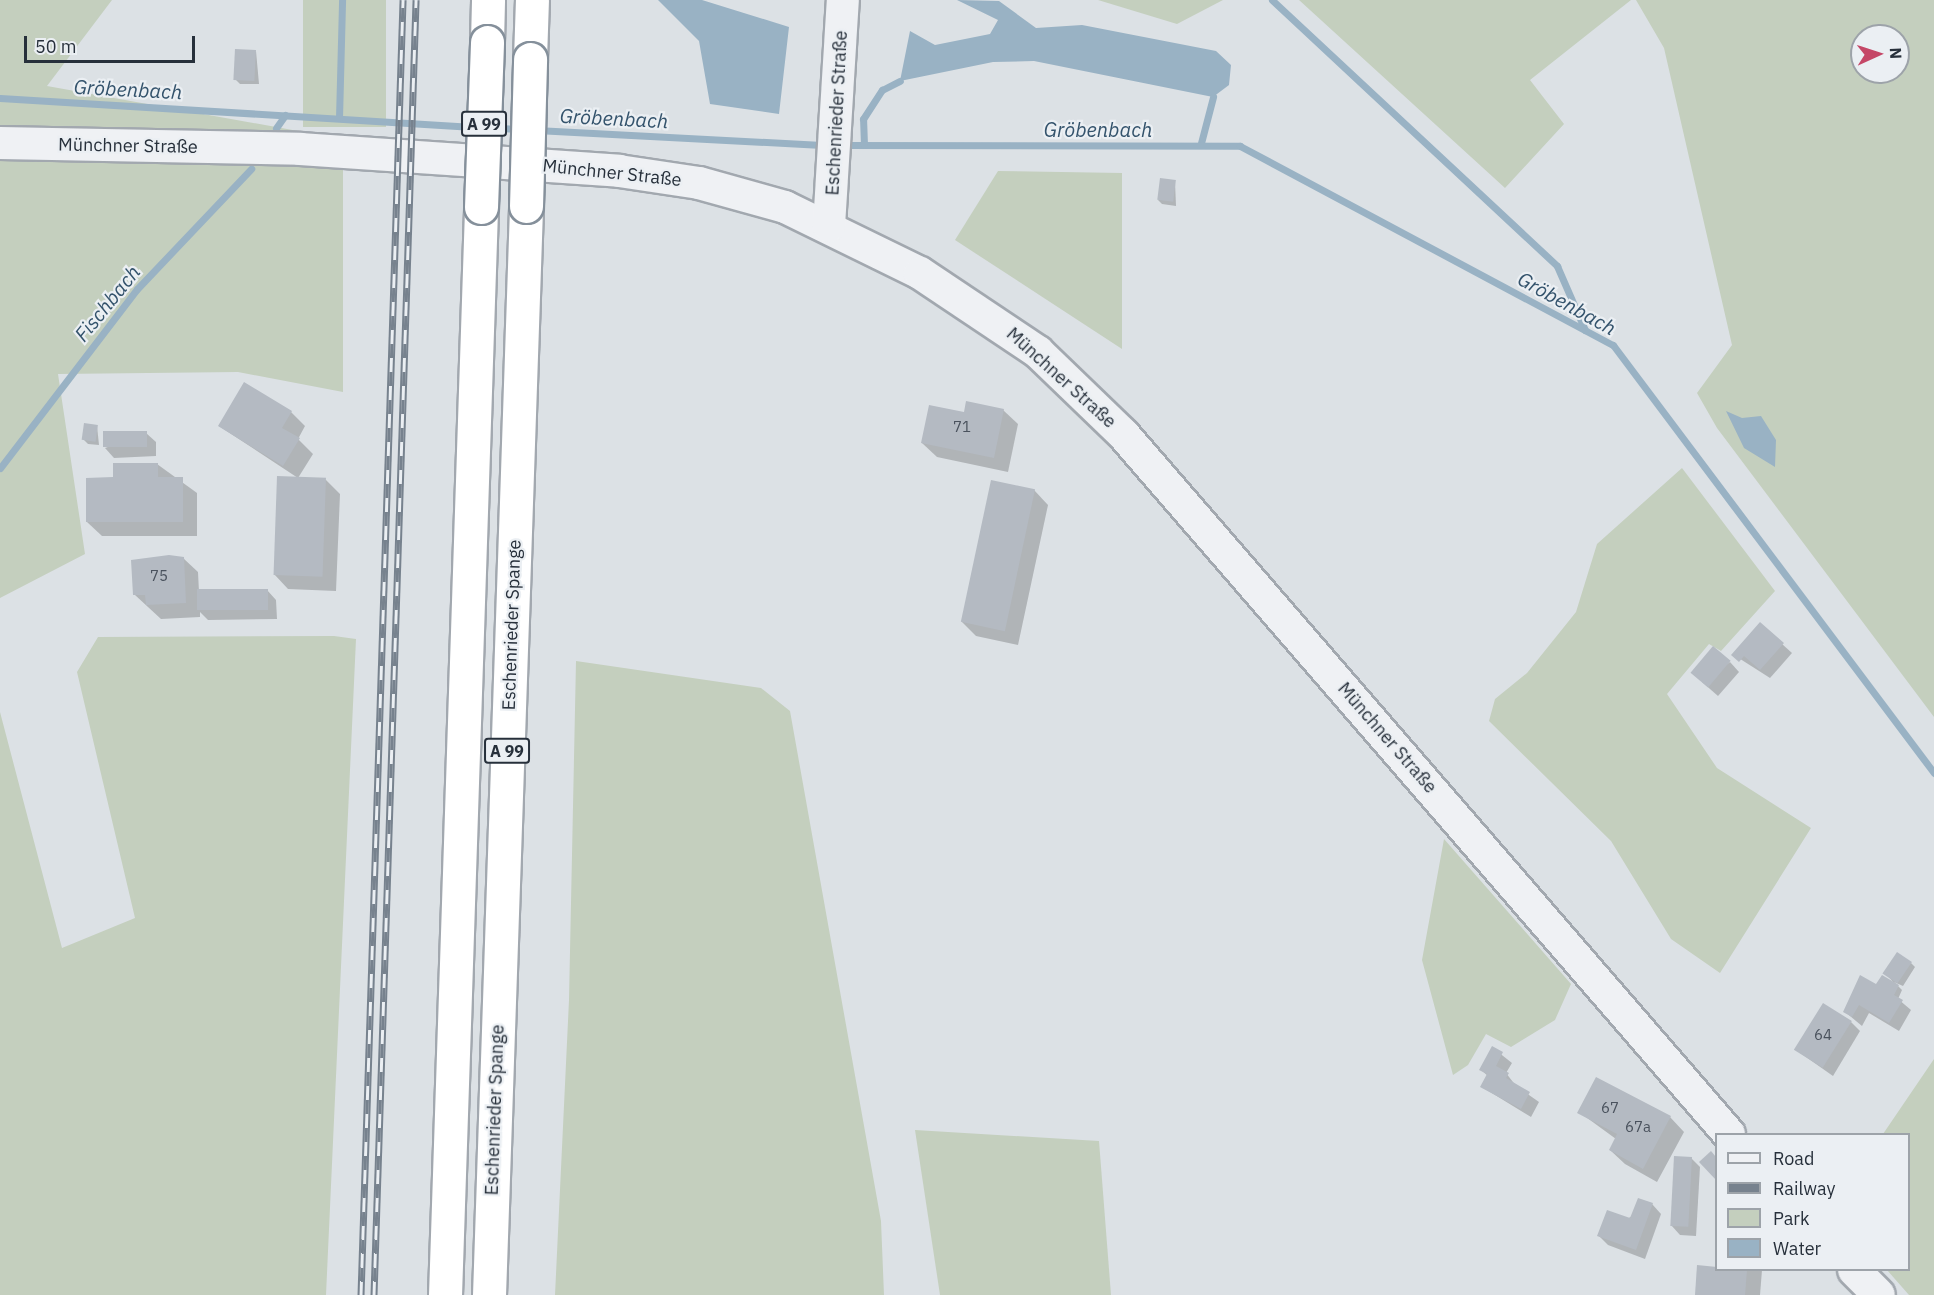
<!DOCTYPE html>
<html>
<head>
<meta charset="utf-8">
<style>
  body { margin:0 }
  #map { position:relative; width:1934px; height:1295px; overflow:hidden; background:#dce1e5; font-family:"IBM Plex Sans",sans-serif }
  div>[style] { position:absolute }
  .green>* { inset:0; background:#c4cfbe; transform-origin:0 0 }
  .water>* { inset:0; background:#99b2c4 }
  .shadow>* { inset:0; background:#0003 }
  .stream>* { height:7px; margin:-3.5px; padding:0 3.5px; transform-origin:3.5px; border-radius:3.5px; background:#99b2c4 }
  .building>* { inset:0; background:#b4bac2; transform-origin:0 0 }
  .roads { filter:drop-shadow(2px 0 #a2a8af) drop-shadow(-2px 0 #a2a8af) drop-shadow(0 2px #a2a8af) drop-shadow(0 -2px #a2a8af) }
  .tertiary>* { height:32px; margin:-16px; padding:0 16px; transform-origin:16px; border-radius:16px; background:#eff1f4 }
  .motorway>* { height:33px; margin:-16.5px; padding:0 16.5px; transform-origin:16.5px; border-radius:16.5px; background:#fff }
  .rail>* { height:7px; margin-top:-3.5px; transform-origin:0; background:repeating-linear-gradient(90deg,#ebeff3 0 14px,#77828e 0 28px); box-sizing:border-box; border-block:2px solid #77828e }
  .bridges { filter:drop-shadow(2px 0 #85909b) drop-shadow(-2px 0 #85909b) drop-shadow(0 2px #85909b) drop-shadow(0 -2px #85909b) }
  .motorway-bridge>* { height:33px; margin:-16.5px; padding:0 16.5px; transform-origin:16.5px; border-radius:16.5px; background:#fff }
  span { translate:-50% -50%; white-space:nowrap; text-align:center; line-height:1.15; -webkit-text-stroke:4.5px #ebeff3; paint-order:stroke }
  .number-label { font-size:15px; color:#4a525d }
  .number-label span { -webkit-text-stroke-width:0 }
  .shield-label span { padding:2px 4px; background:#ebeff3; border:2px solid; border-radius:4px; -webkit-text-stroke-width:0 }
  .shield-label { font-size:16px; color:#27303b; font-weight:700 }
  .street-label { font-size:18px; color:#27303b }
  .water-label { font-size:20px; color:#34536c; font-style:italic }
  .legend { position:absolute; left:1715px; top:1133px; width:195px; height:138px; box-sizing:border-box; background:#ebeff3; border:2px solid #9da3a9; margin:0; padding:8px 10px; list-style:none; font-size:18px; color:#27303b }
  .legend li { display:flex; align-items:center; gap:12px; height:30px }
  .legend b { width:30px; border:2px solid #9da3a9 }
  .north { position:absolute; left:1850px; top:24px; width:60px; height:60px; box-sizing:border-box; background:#ebeff3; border:2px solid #9da3a9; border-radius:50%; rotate:87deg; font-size:16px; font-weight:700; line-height:24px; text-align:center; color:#27303b }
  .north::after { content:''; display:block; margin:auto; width:21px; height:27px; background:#c54767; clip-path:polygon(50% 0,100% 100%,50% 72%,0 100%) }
  .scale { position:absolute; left:24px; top:36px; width:171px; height:27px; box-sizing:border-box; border:3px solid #27303b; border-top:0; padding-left:8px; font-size:18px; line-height:21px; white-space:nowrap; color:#27303b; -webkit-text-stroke:4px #ebeff3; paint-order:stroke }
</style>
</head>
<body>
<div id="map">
  <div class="green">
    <i style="clip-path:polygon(0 0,112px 0,47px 86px,298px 131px,300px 149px,343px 152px,343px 392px,238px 372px,58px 374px,85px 554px,0 598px)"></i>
    <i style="left:303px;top:0;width:83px;height:127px"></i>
    <i style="clip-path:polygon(1098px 0,1223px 0,1177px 24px)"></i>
    <i style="clip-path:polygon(1299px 0,1631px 0,1530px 80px,1564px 124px,1505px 188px)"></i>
    <i style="clip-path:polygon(evenodd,1636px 0,1934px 0,1934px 717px,1717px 428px,1697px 393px,1732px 345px,1664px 48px,1636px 0,1862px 36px,1898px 36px,1898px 72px,1862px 72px,1862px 36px)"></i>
    <i style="clip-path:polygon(998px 171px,1122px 173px,1122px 349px,955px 240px)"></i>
    <i style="clip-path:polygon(1682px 468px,1775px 591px,1721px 651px,1709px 644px,1667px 694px,1717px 768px,1811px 828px,1720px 973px,1671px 939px,1611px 841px,1489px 721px,1495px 699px,1527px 673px,1576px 612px,1597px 544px)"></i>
    <i style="clip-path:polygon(334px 636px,356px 639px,326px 1295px,0 1295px,0 712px,62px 948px,135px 918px,77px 672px,98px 637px)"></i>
    <i style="clip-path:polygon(576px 661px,761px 688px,790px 711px,881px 1221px,884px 1295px,555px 1295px,569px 1000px)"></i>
    <i style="clip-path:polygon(1444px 839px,1571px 984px,1555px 1020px,1511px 1047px,1486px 1034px,1468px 1065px,1453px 1075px,1422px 960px)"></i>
    <i style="clip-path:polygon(1934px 1059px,1934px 1295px,1909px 1295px,1887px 1270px,1908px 1270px,1908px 1134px,1883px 1134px)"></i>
    <i style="clip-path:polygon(915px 1130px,1099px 1141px,1111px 1295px,940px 1295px)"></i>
  </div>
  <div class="water">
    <i style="clip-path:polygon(658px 0,702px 0,789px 27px,779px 114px,710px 104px,699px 41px)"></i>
    <i style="clip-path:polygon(957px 0,999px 1px,1036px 28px,1082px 25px,1216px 51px,1231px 65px,1229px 85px,1213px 97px,1034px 61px,993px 62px,900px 81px,910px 31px,935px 45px,990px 34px,998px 20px)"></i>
    <i style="clip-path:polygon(1726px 411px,1742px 418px,1761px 416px,1776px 440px,1775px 467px,1744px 448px)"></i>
  </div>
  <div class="shadow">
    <i style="clip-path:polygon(256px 51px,259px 84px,240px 84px,236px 80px)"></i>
    <i style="clip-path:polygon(1175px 182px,1176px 206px,1162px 204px,1158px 200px)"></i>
    <i style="clip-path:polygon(1003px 410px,1018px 424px,1008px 472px,937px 457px,922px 443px,965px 413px)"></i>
    <i style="clip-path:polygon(291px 412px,305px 426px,298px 439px,313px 454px,298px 478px,326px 480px,340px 494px,336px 591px,288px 589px,274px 574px,298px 478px,219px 426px)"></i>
    <i style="clip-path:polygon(97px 426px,99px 445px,88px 444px,83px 439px)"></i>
    <i style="clip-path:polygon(146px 433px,156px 442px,156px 456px,114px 458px,105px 448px)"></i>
    <i style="clip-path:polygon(157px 464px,197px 493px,197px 536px,102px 536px,87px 522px)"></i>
    <i style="clip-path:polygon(1034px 490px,1048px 505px,1018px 645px,976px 636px,962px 622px)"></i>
    <i style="clip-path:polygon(183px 558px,198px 572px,199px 592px,267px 590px,276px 600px,277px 619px,208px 620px,200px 612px,200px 617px,161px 619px,135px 595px)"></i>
    <i style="clip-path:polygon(1782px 644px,1792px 653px,1770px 678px,1734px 655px)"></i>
    <i style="clip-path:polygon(1730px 662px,1739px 672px,1718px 696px,1702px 682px)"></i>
    <i style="clip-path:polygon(1911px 963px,1915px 967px,1903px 986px,1894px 982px,1902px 990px,1898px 999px,1911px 1010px,1899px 1031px,1869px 1013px,1862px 1026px,1844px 1011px,1877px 986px,1894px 983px,1886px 974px)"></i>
    <i style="clip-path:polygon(1851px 1022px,1860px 1031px,1833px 1076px,1796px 1050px)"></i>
    <i style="clip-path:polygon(1493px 1048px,1512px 1063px,1506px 1073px,1516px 1086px,1539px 1102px,1531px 1117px,1482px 1087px,1488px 1076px,1481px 1070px)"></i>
    <i style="clip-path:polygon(1579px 1112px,1670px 1117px,1684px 1132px,1657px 1182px,1625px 1164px,1610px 1150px,1616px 1139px)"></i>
    <i style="clip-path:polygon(1691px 1158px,1700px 1167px,1696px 1236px,1680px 1235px,1671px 1225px)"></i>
    <i style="clip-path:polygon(1652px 1204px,1661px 1214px,1645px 1259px,1608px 1245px,1599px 1236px)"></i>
    <i style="clip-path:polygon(1716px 1270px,1762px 1270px,1760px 1295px,1696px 1295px)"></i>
  </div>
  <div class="stream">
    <i style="left:1272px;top:0;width:390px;rotate:43deg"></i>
    <i style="left:1557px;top:266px;width:70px;rotate:66.4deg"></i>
    <i style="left:0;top:98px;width:478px;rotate:3.5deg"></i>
    <i style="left:339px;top:118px;width:118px;rotate:-88.5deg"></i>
    <i style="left:276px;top:128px;width:16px;rotate:-55deg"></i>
    <i style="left:494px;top:128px;width:25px;rotate:2deg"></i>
    <i style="left:536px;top:130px;width:291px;rotate:3deg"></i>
    <i style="left:1201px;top:143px;width:48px;rotate:-75.4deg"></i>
    <i style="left:841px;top:145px;width:399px;rotate:0.1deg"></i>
    <i style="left:1240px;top:146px;width:423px;rotate:28.1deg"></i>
    <i style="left:1613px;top:345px;width:535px;rotate:53.13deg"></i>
    <i style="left:864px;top:145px;width:26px;rotate:-92deg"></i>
    <i style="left:863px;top:119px;width:35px;rotate:-57deg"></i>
    <i style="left:882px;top:90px;width:20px;rotate:-27deg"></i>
    <i style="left:0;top:468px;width:225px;rotate:-52.6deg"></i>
    <i style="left:137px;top:289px;width:166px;rotate:-46.5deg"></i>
  </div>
  <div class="building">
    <i style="left:235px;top:49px;width:21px;height:31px;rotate:3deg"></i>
    <i style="left:1160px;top:178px;width:16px;height:22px;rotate:7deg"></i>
    <i style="clip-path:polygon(244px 382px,292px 411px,282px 428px,300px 438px,283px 466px,218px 426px)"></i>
    <i style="clip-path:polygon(966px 401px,1004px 409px,994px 458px,921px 443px,929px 405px,964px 412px)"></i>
    <i style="left:84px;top:423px;width:14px;height:17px;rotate:8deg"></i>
    <i style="left:147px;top:431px;width:16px;height:44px;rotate:90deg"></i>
    <i style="clip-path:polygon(113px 463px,158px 463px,158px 477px,183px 477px,183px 522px,86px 522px,86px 478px,113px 477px)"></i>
    <i style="left:277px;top:476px;width:49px;height:99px;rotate:2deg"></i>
    <i style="left:991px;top:480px;width:45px;height:145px;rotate:12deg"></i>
    <i style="clip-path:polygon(169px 555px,184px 557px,186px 603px,146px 605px,145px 595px,133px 595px,131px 560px)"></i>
    <i style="left:268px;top:589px;width:21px;height:71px;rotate:90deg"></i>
    <i style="clip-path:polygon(1760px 622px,1784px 643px,1760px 670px,1744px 656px,1739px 662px,1731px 655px)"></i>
    <i style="left:1713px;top:646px;width:23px;height:35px;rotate:40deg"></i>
    <i style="left:1897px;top:952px;width:18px;height:26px;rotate:34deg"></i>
    <i style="clip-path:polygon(1860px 975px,1876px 984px,1882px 975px,1899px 985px,1894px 995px,1903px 1000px,1889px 1023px,1859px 1005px,1852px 1017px,1843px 1012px)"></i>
    <i style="left:1823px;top:1003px;width:34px;height:55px;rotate:32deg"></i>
    <i style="clip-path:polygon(1492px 1046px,1503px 1052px,1496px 1066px,1509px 1073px,1506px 1078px,1530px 1092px,1521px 1109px,1480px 1087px,1487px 1074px,1479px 1070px)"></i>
    <i style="clip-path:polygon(1596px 1077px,1671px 1116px,1643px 1169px,1609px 1150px,1617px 1134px,1577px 1113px)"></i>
    <i style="clip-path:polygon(1711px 1151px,1716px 1157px,1716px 1180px,1699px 1162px)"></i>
    <i style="left:1674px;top:1156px;width:18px;height:70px;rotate:3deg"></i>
    <i style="clip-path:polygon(1638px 1198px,1653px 1203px,1636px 1250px,1597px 1236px,1607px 1210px,1630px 1218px)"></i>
    <i style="clip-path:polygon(1697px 1265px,1747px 1270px,1745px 1295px,1695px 1295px)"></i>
  </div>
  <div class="roads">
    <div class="tertiary">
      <i style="left:0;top:143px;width:300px;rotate:1.1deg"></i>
      <i style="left:300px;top:149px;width:320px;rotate:3.9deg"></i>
      <i style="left:619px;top:171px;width:81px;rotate:8.5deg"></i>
      <i style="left:699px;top:183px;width:89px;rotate:15.6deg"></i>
      <i style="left:785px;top:207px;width:150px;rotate:26.1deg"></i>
      <i style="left:920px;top:273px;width:142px;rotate:33.8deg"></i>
      <i style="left:1038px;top:352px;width:118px;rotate:44deg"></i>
      <i style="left:1123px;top:434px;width:926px;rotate:49.12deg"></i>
      <i style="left:829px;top:226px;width:226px;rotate:-86.5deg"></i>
      <i style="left:1854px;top:1270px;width:35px;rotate:45deg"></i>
    </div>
    <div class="motorway">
      <i style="left:487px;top:42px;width:42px;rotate:-88.6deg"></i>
      <i style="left:530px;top:59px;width:59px;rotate:-88.1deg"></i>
      <i style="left:445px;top:1295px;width:1089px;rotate:-88.1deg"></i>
      <i style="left:489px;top:1295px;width:1090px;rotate:-88.05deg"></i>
    </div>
  </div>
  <div class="rail">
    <i style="left:361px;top:1295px;width:1296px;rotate:-88.14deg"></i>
    <i style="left:374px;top:1295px;width:1296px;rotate:-88.14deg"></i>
  </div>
  <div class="bridges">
    <div class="motorway-bridge">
      <i style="left:526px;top:206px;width:147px;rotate:-88.4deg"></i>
      <i style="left:481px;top:207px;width:165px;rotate:-87.9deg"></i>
    </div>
  </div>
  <div class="number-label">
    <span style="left:962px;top:427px">71</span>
    <span style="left:159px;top:576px">75</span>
    <span style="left:1823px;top:1035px">64</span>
    <span style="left:1610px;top:1108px">67</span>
    <span style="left:1638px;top:1127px">67a</span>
  </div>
  <div class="shield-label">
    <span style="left:484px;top:124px">A 99</span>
    <span style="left:507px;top:751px">A 99</span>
  </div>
  <div class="street-label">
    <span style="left:837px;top:113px;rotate:-87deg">Eschenrieder Straße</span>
    <span style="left:128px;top:146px;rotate:1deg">Münchner Straße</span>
    <span style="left:612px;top:173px;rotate:6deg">Münchner Straße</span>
    <span style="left:1061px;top:378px;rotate:42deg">Münchner Straße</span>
    <span style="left:512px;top:625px;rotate:-88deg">Eschenrieder Spange</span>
    <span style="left:1387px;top:738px;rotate:49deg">Münchner Straße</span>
    <span style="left:495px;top:1110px;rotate:-88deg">Eschenrieder Spange</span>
  </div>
  <div class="water-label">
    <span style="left:128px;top:89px;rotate:3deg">Gröbenbach</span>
    <span style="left:614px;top:118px;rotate:3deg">Gröbenbach</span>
    <span style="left:1098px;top:129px">Gröbenbach</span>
    <span style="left:107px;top:303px;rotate:-51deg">Fischbach</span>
    <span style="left:1567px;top:303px;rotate:29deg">Gröbenbach</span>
  </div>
  <ul class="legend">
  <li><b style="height:8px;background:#eff1f4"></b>Road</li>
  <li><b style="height:8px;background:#77828e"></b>Railway</li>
  <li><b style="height:16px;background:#c4cfbe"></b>Park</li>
  <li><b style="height:16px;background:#99b2c4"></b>Water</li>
  </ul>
  <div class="north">N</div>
  <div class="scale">50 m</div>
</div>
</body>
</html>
